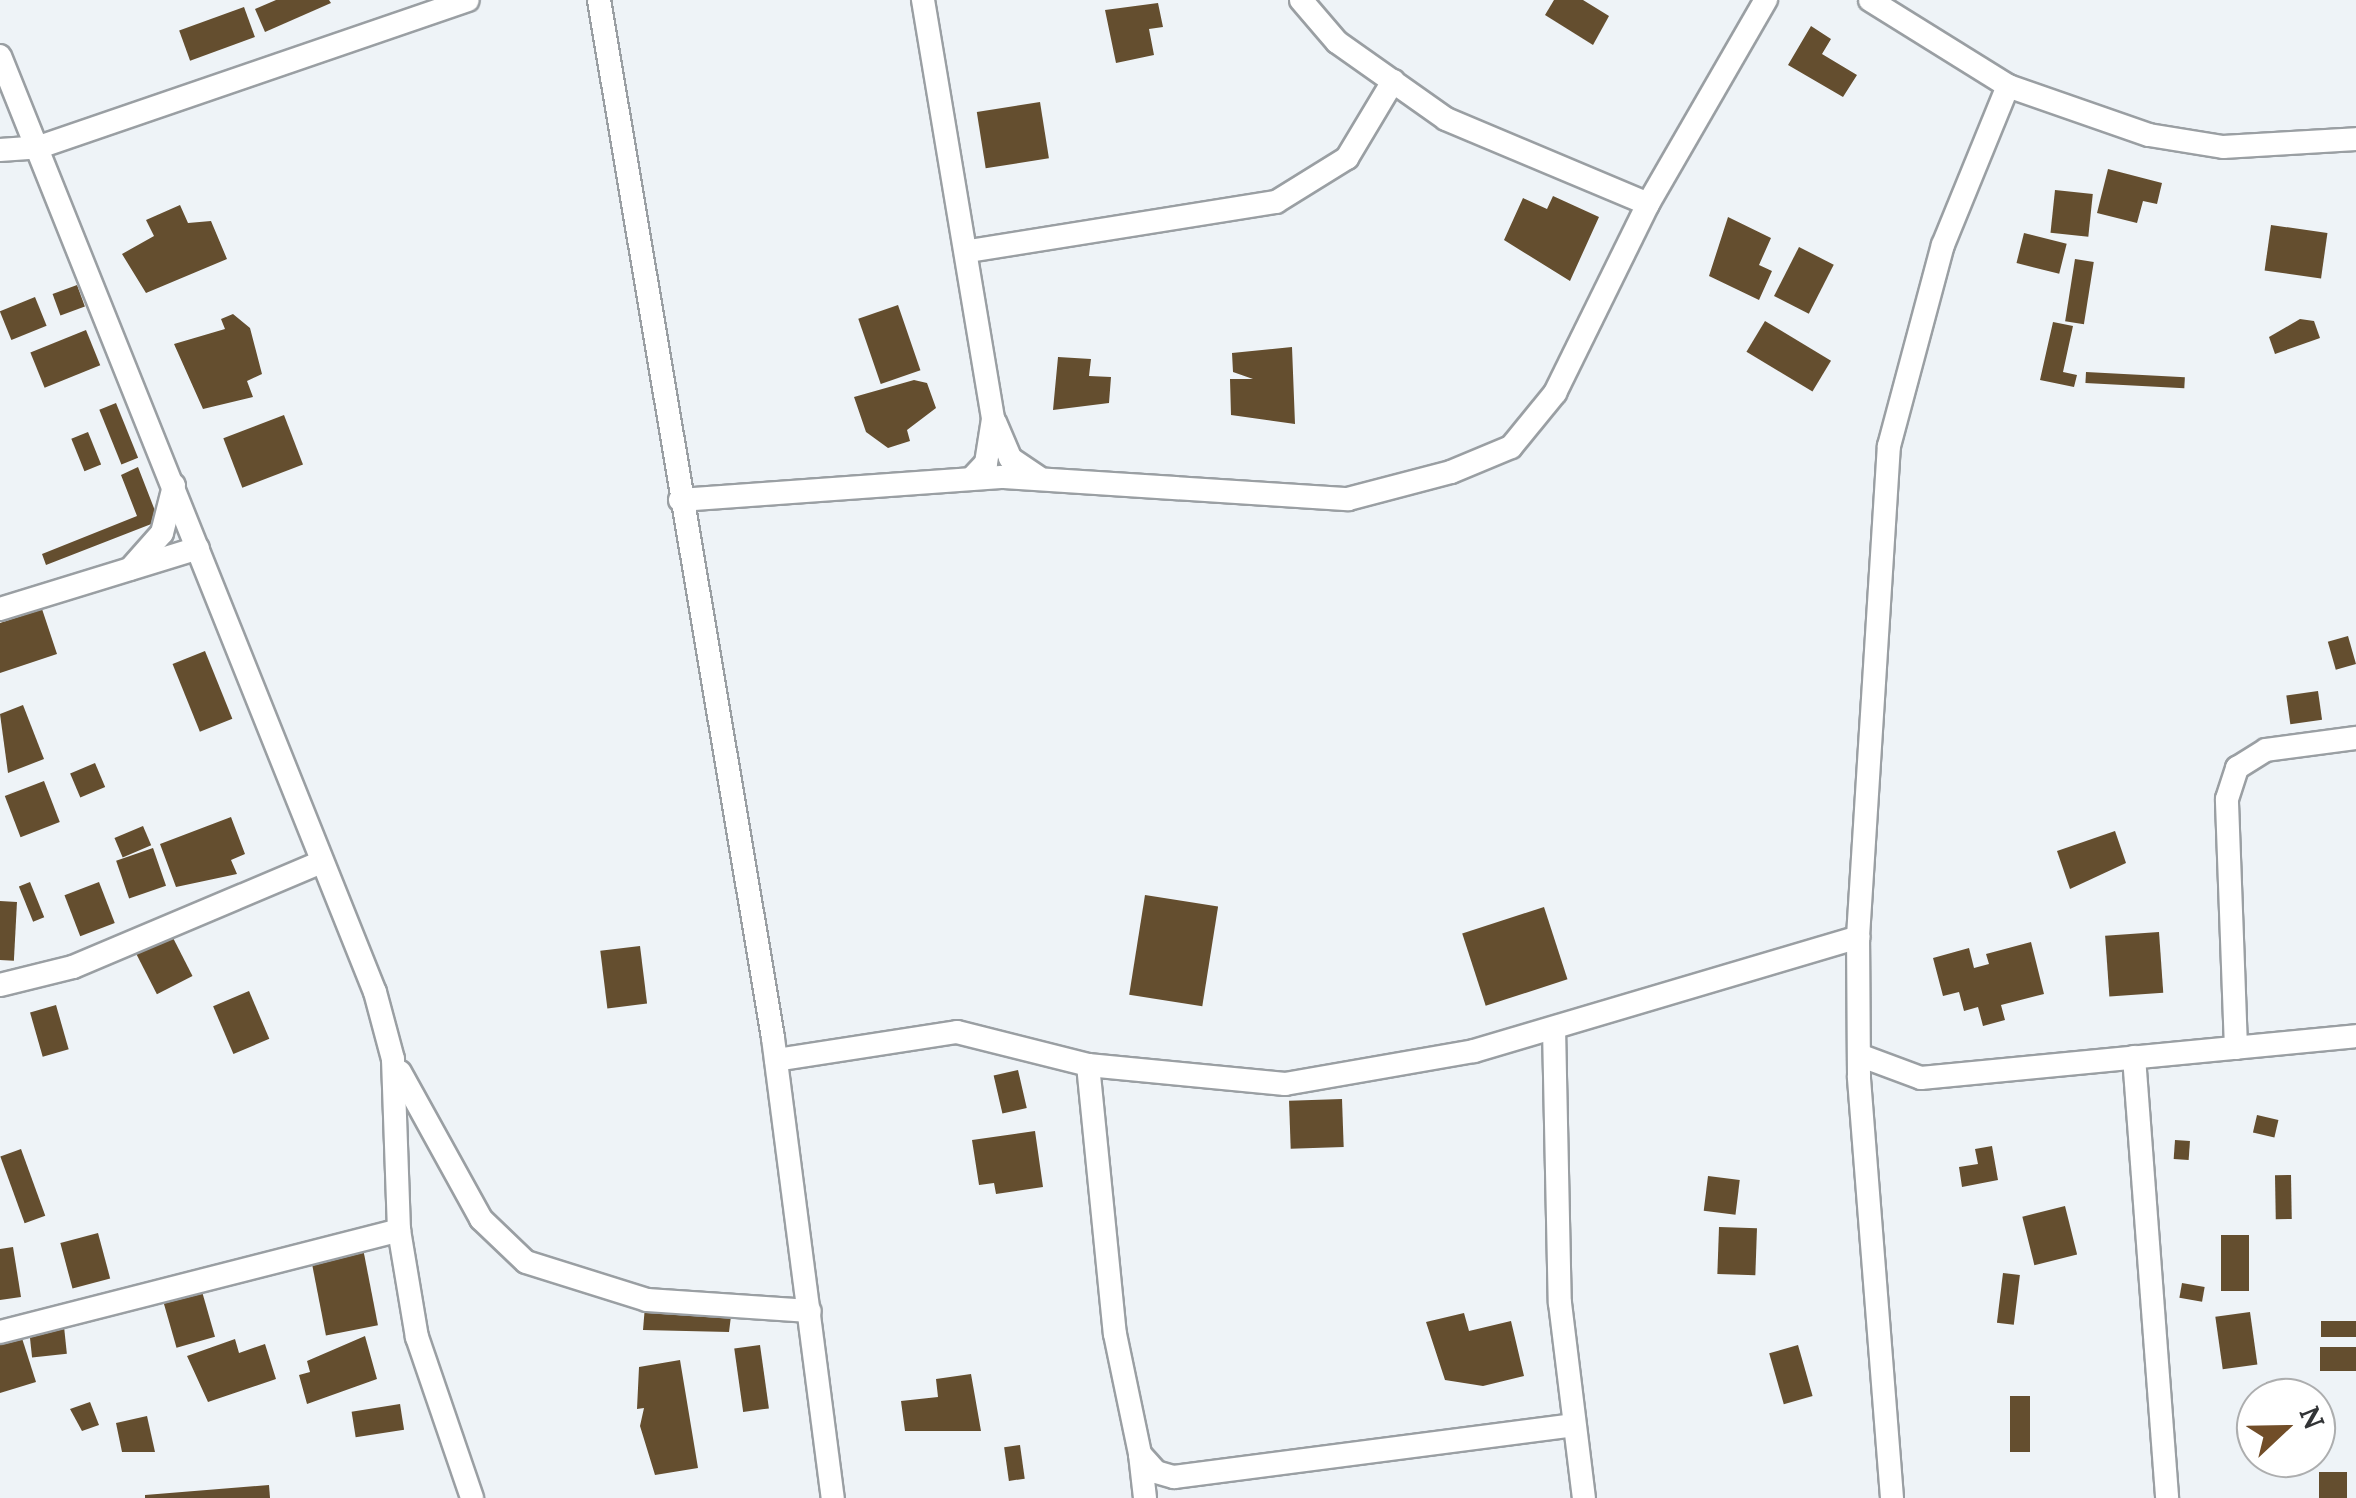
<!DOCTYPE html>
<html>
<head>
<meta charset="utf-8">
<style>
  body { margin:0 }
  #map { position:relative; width:2356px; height:1498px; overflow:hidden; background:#eef3f7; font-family:Lora,serif }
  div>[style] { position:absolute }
  .building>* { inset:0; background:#644e2f; transform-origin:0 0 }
  .roads { filter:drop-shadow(2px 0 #9a9fa3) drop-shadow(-2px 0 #9a9fa3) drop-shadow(0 2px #9a9fa3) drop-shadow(0 -2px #9a9fa3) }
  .minor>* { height:22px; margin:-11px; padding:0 11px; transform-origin:11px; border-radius:11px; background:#fff }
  span { translate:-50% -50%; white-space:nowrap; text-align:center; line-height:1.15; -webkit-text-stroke:10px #fff; paint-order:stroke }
  .north { position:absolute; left:2236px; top:1378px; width:100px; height:100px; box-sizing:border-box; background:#fff; border:2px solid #adaeaf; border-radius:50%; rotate:68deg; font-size:28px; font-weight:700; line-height:40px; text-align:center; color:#323436 }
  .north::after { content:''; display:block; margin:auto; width:35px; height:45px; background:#714d28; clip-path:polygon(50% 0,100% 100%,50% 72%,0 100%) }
</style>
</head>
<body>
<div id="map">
  <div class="building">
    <i style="clip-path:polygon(276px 0,329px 0,331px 3px,265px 32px,255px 9px)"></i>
    <i style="clip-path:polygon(1554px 0,1583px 0,1609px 16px,1593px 45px,1545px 15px)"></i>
    <i style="clip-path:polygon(1158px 3px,1163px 27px,1149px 29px,1154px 55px,1116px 63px,1105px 10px)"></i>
    <i style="left:244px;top:7px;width:32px;height:69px;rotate:70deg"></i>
    <i style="clip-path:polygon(1811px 26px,1831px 39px,1822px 54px,1857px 75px,1843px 97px,1788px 65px)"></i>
    <i style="left:1040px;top:102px;width:57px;height:64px;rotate:81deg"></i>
    <i style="clip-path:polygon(2108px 169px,2162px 183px,2157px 204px,2143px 201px,2137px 223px,2097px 213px)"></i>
    <i style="left:2055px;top:190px;width:38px;height:43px;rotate:6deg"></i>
    <i style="clip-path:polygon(1553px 196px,1599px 217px,1570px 281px,1504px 240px,1523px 198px,1547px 209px)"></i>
    <i style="clip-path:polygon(180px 205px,188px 223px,211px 221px,227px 259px,146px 293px,122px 254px,154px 236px,146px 220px)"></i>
    <i style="clip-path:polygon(1728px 217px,1771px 238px,1759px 265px,1772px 271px,1759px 300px,1709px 276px)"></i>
    <i style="left:2271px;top:225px;width:57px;height:46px;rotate:8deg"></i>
    <i style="left:2024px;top:233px;width:44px;height:31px;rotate:14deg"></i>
    <i style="left:1799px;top:247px;width:39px;height:55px;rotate:27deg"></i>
    <i style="left:2075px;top:259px;width:19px;height:63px;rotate:9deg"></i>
    <i style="left:77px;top:285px;width:23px;height:26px;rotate:70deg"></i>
    <i style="left:35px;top:297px;width:31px;height:38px;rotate:68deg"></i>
    <i style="left:898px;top:305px;width:69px;height:42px;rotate:71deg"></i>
    <i style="clip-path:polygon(233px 314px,250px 328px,262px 374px,247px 381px,253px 397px,203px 409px,174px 344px,225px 329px,221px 319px)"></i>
    <i style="clip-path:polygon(2300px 319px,2314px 321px,2320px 338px,2275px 354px,2269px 337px)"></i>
    <i style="left:1765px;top:321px;width:77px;height:36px;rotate:31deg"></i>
    <i style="clip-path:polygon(2053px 322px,2073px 326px,2063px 372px,2077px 375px,2074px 387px,2040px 380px)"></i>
    <i style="left:86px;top:330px;width:38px;height:60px;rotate:68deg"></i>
    <i style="clip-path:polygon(1292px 347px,1295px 424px,1231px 415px,1230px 379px,1253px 379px,1233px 372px,1232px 353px)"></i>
    <i style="clip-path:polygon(1058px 357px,1091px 359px,1089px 376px,1111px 377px,1109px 403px,1053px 410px)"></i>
    <i style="left:2086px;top:372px;width:99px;height:11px;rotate:3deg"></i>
    <i style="clip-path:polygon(914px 380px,927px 383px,936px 408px,907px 430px,910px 441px,888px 448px,866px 432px,854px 397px)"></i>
    <i style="left:116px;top:403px;width:59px;height:18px;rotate:68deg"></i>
    <i style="left:284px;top:415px;width:53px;height:65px;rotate:69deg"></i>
    <i style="left:88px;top:432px;width:35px;height:18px;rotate:68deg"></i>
    <i style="clip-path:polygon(138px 467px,159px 521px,46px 565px,42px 554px,137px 516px,121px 475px)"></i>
    <i style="clip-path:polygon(42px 609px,57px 654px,0 673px,0 623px)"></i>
    <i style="left:2348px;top:636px;width:29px;height:21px;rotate:74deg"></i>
    <i style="left:205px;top:651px;width:73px;height:35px;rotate:68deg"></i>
    <i style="left:2318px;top:691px;width:29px;height:32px;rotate:82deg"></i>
    <i style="clip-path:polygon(23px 705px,44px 759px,8px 773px,0 714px)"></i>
    <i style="left:95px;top:763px;width:26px;height:27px;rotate:67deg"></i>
    <i style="left:44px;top:781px;width:44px;height:42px;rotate:69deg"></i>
    <i style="clip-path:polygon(231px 817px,245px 854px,231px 860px,237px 874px,176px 887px,160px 844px)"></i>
    <i style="left:143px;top:826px;width:21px;height:31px;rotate:67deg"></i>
    <i style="clip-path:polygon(2115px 831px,2126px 863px,2070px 889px,2057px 851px)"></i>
    <i style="left:153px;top:848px;width:40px;height:39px;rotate:71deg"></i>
    <i style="left:30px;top:882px;width:38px;height:12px;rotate:68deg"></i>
    <i style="left:99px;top:882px;width:44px;height:37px;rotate:69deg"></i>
    <i style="left:1145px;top:895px;width:74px;height:101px;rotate:9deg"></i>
    <i style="left:0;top:901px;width:17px;height:59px;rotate:3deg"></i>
    <i style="left:1544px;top:907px;width:76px;height:86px;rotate:72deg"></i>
    <i style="left:168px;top:928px;width:54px;height:40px;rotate:63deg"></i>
    <i style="left:2159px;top:932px;width:61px;height:54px;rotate:86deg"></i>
    <i style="clip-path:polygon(2031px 942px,2044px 994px,2001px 1005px,2005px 1020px,1983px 1026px,1978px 1007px,1964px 1011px,1959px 992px,1943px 996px,1933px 958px,1969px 948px,1974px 968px,1989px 964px,1986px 954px)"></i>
    <i style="left:640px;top:946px;width:58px;height:40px;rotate:83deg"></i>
    <i style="left:249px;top:991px;width:52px;height:39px;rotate:67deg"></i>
    <i style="left:56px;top:1005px;width:46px;height:27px;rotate:74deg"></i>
    <i style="left:1018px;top:1070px;width:39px;height:25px;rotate:77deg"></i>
    <i style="left:1342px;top:1099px;width:48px;height:53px;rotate:88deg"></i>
    <i style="left:2257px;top:1115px;width:22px;height:18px;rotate:13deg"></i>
    <i style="clip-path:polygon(1035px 1131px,1043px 1187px,996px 1194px,994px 1183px,979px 1185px,972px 1140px)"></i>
    <i style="left:2175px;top:1140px;width:15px;height:19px;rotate:4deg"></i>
    <i style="clip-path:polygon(1992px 1146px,1998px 1180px,1962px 1187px,1959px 1167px,1978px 1164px,1975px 1149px)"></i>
    <i style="left:21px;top:1149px;width:71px;height:22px;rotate:70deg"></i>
    <i style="left:2291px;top:1175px;width:44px;height:16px;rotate:89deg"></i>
    <i style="left:1708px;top:1176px;width:32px;height:35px;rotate:7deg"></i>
    <i style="left:2065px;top:1206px;width:50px;height:44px;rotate:76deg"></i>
    <i style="left:1719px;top:1227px;width:38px;height:47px;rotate:2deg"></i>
    <i style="left:98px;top:1233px;width:47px;height:39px;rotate:75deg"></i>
    <i style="left:360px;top:1233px;width:94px;height:53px;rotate:79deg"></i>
    <i style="left:2221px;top:1235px;width:28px;height:56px"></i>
    <i style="clip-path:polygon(13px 1247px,21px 1297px,0 1300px,0 1249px)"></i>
    <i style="left:2003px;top:1273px;width:17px;height:50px;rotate:7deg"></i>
    <i style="left:199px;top:1281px;width:58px;height:40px;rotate:74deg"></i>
    <i style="left:2182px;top:1283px;width:23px;height:15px;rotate:10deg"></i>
    <i style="clip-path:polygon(645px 1306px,731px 1316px,729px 1332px,643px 1330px)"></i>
    <i style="left:2250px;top:1312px;width:53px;height:35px;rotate:82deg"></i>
    <i style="clip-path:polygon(1464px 1313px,1469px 1331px,1511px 1321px,1524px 1376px,1483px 1386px,1445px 1380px,1426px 1322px)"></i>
    <i style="left:63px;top:1317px;width:37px;height:35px;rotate:84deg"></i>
    <i style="left:2321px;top:1321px;width:35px;height:16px"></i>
    <i style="clip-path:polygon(20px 1332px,36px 1382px,0 1393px,0 1338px)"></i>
    <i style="clip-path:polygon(365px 1336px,377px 1379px,307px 1404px,299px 1375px,310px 1372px,307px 1361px)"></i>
    <i style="clip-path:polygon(235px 1339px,239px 1353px,265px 1344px,276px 1379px,208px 1402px,187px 1356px)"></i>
    <i style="left:760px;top:1345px;width:64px;height:26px;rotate:82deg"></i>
    <i style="left:1798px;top:1345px;width:53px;height:30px;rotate:74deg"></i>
    <i style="left:2356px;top:1347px;width:24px;height:36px;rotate:90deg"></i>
    <i style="clip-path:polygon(680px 1360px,698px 1468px,655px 1475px,640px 1426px,644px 1408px,637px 1409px,639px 1367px)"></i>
    <i style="clip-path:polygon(971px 1374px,981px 1431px,905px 1431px,901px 1401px,938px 1397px,936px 1379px)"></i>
    <i style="clip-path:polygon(2296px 1380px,2298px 1398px,2267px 1398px,2266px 1382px)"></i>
    <i style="left:2010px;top:1396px;width:20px;height:56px"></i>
    <i style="clip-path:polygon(90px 1402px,99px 1425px,82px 1431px,70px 1409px)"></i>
    <i style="left:400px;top:1404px;width:26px;height:49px;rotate:81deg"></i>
    <i style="clip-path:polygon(147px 1416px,155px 1452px,122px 1452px,116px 1423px)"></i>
    <i style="left:1020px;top:1445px;width:34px;height:16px;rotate:82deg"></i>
    <i style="left:2319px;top:1472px;width:28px;height:26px"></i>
    <i style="clip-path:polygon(269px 1485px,270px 1498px,145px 1498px,145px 1495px)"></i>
  </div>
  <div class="roads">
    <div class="minor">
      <i style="left:599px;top:0;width:1052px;rotate:80.48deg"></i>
      <i style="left:773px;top:1038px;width:464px;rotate:82.6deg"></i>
      <i style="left:923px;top:0;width:425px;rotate:80.5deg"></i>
      <i style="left:993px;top:419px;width:45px;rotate:99deg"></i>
      <i style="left:986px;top:463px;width:22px;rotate:133deg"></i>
      <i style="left:1301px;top:0;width:55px;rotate:49.4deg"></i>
      <i style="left:1337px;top:42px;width:133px;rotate:35.2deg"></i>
      <i style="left:1446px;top:119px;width:219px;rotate:22.8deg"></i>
      <i style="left:1648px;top:204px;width:236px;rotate:-60deg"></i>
      <i style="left:1870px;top:0;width:163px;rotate:31.9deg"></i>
      <i style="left:2008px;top:86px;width:149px;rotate:19.2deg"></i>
      <i style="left:2149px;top:135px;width:75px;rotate:9.2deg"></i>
      <i style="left:2223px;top:147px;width:133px;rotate:-3.4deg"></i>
      <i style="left:0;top:56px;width:1008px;rotate:68.17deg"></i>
      <i style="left:375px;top:992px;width:69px;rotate:75deg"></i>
      <i style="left:393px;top:1059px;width:171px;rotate:88deg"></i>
      <i style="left:399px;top:1230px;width:109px;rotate:80.5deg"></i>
      <i style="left:417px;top:1337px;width:170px;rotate:71.1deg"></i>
      <i style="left:0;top:150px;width:39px;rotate:-4deg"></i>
      <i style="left:39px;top:147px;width:453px;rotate:-18.9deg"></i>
      <i style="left:969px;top:251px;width:311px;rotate:-9.1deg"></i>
      <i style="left:1276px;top:202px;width:84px;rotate:-31.8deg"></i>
      <i style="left:1347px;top:158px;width:90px;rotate:-59.1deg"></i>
      <i style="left:995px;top:422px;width:39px;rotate:67deg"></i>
      <i style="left:1010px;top:458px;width:34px;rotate:34deg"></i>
      <i style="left:680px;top:500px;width:325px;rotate:-4.1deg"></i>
      <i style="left:1004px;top:477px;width:345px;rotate:3.7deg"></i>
      <i style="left:1348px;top:499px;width:106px;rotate:-14.7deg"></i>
      <i style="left:1451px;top:472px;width:65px;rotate:-22.6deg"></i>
      <i style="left:1511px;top:447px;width:70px;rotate:-50.8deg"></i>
      <i style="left:1555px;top:393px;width:211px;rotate:-63.8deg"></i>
      <i style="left:130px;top:569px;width:48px;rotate:-48.4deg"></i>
      <i style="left:162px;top:533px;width:49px;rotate:-75.7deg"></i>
      <i style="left:0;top:609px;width:207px;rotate:-17.1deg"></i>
      <i style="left:0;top:985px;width:75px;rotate:-13.9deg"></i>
      <i style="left:73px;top:967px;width:270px;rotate:-22.9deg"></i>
      <i style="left:1554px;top:1028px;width:275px;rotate:88.8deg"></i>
      <i style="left:1560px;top:1303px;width:196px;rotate:83deg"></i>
      <i style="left:2236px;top:1048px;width:249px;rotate:-92.1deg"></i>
      <i style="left:2227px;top:799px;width:33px;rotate:-72deg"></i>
      <i style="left:2237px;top:768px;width:34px;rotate:-32deg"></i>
      <i style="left:2266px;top:750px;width:91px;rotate:-7.6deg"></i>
      <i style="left:1859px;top:1055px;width:66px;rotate:20.4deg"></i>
      <i style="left:1921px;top:1078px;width:437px;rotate:-5.5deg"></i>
      <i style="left:2134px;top:1057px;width:442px;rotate:85.7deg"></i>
      <i style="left:776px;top:1060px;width:183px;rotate:-8.8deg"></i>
      <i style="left:957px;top:1032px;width:135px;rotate:14.1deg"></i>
      <i style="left:1088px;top:1065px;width:198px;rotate:5.5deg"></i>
      <i style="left:1285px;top:1084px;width:192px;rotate:-9.9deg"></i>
      <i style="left:1474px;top:1051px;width:401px;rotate:-16.5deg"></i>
      <i style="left:1088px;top:1065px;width:270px;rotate:84.3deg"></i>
      <i style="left:1115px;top:1334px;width:123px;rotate:78.2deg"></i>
      <i style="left:1140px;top:1454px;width:24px;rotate:48deg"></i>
      <i style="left:1156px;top:1472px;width:19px;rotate:16deg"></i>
      <i style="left:1174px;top:1477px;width:402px;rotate:-7.4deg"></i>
      <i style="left:400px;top:1072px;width:168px;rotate:61.1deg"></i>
      <i style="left:481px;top:1219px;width:62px;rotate:43.7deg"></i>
      <i style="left:526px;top:1262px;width:127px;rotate:17.4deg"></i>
      <i style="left:647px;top:1300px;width:163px;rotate:3.9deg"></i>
      <i style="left:0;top:1332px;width:412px;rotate:-14.3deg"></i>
      <i style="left:1140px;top:1454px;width:44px;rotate:83.5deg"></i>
      <i style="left:1892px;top:1498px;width:423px;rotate:-94.5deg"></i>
      <i style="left:1859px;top:1076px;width:139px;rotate:-90.4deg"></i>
      <i style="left:1858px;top:937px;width:492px;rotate:-86.4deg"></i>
      <i style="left:1889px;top:446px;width:208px;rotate:-75deg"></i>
      <i style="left:1943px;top:245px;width:172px;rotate:-67.8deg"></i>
    </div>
  </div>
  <div class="north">N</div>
</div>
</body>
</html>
